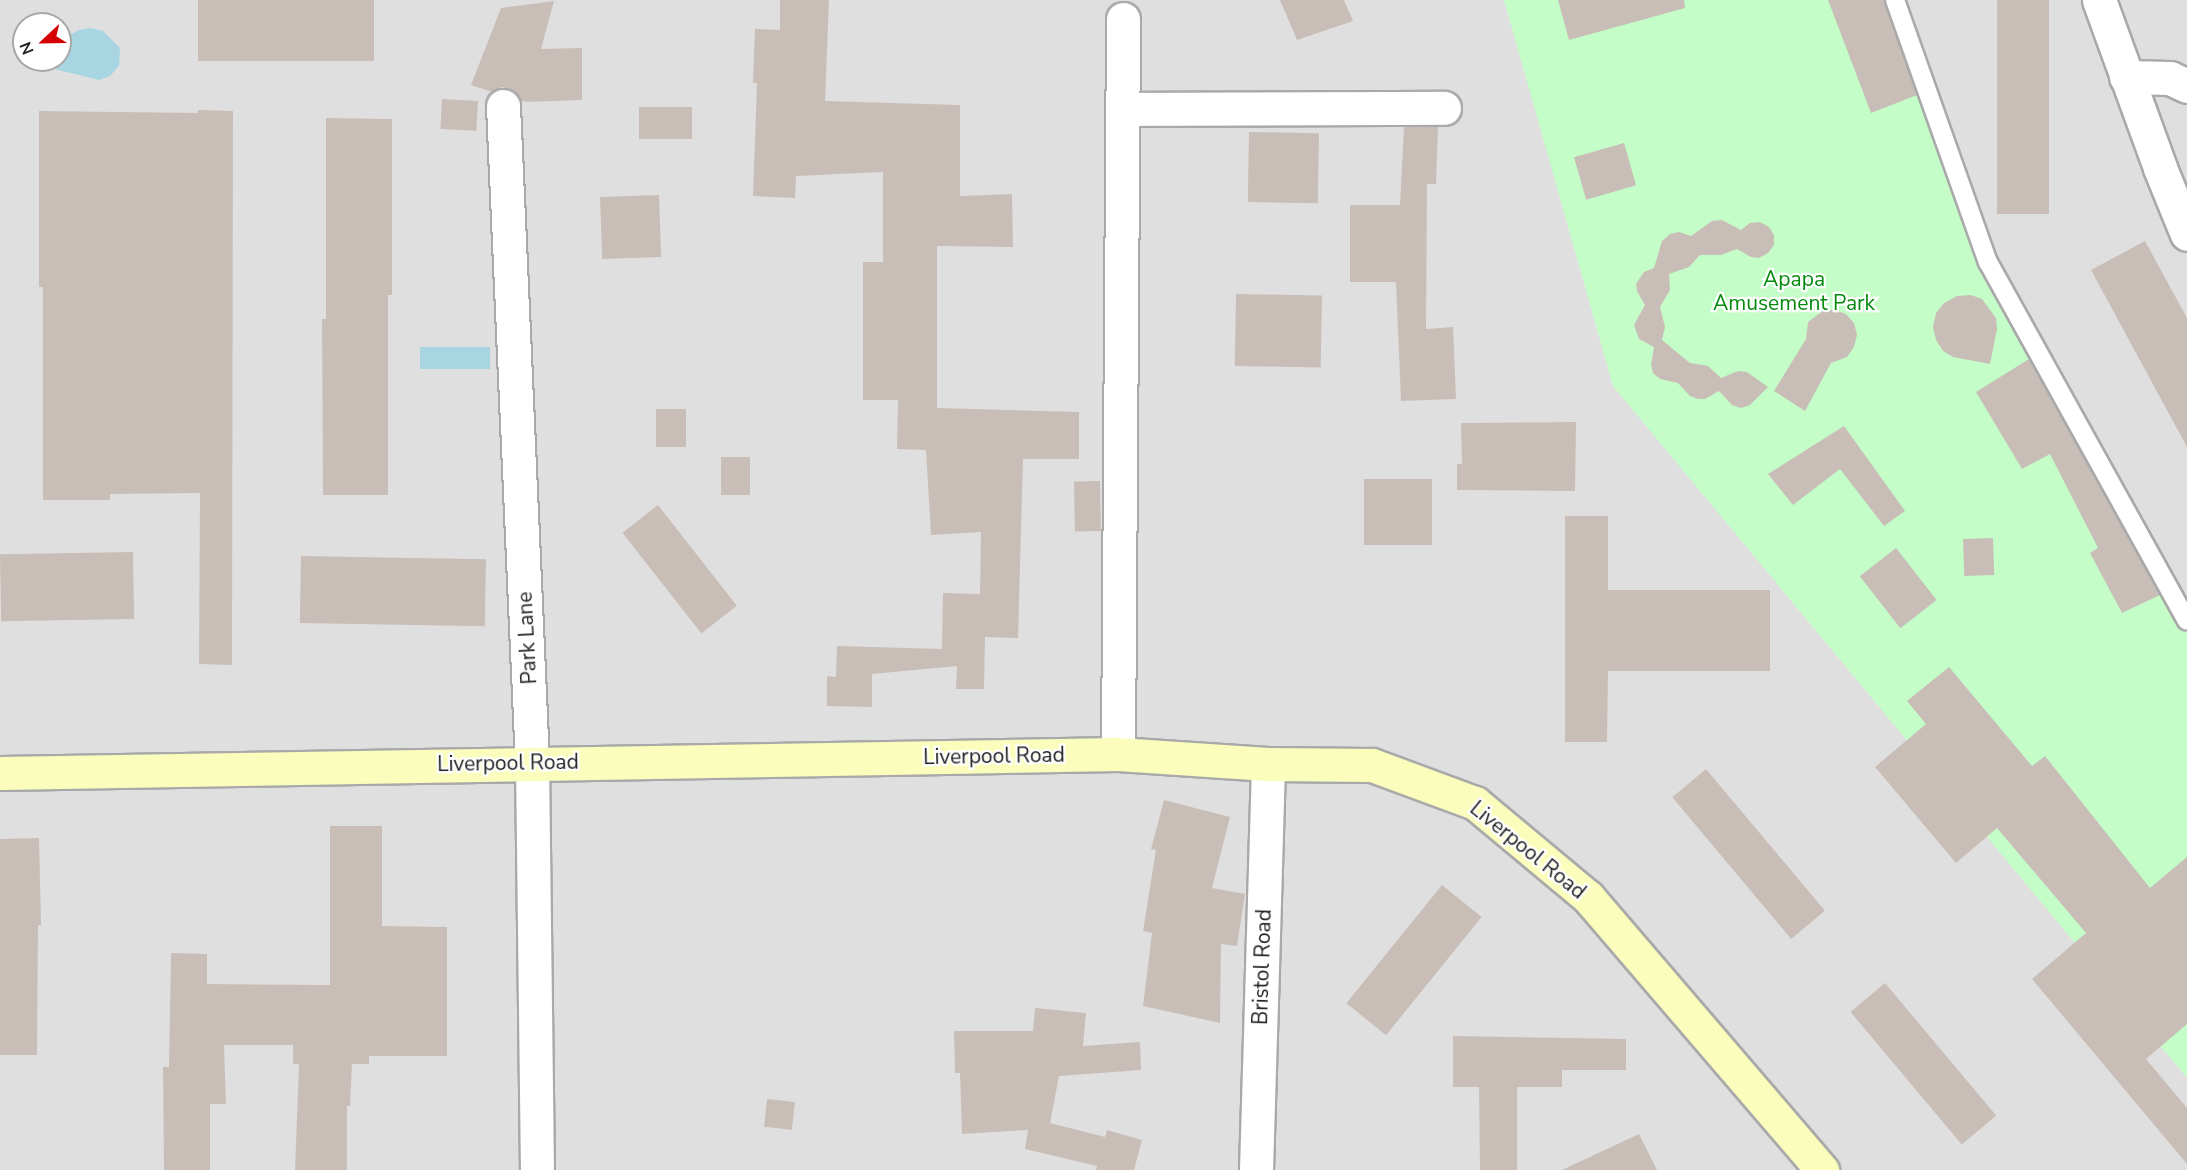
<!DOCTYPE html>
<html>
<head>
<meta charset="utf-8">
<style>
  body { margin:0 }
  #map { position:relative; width:2187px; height:1170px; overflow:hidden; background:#f2efe8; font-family:"Nunito Sans",sans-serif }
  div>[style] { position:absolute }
  .residential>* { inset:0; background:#e0dfdf }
  .park>* { inset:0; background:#c5fdc8 }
  .water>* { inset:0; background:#a7d6e2; transform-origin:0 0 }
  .building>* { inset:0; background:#c8beb7; transform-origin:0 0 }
  .roads { filter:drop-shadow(2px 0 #a9a9a9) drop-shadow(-2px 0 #a9a9a9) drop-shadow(0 2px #a9a9a9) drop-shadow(0 -2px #a9a9a9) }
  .service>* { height:18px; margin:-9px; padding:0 9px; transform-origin:9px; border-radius:9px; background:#fff }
  .minor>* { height:33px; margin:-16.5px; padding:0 16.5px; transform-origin:16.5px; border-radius:16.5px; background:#fff }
  .tertiary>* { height:33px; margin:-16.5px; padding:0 16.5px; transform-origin:16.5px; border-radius:16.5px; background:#fff }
  .secondary>* { height:33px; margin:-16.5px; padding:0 16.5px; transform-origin:16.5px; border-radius:16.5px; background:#fbfdbc }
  span { translate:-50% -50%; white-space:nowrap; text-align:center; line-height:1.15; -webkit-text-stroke:4.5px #fff; paint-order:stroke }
  .park-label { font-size:21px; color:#058a0e }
  .street-label { font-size:21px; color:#222 }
  .north { position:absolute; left:12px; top:12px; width:60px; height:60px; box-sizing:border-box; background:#fff; border:2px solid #a7a7a7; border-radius:50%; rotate:248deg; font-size:16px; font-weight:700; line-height:24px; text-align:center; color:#222 }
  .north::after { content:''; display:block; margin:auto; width:21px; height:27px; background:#d40004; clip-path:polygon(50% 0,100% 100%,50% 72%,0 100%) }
</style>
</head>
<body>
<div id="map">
  <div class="residential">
    <i style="clip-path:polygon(evenodd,0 0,2187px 0,2187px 1170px,0 1170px,0 0,24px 24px,60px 24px,60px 60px,24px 60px,24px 24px)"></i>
  </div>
  <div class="park">
    <i style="clip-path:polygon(1504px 0,1902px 0,1999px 273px,2187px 607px,2187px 1078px,1613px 386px)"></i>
  </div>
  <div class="water">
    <i style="clip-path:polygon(91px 28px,103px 31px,120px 48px,119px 66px,110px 76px,99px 80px,46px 67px,47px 60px,60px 60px,60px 40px,79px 30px)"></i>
    <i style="left:490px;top:347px;width:22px;height:70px;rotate:90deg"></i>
  </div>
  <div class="building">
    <i style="left:198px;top:0;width:176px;height:61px"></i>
    <i style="clip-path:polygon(780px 0,829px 0,825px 101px,960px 105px,960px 196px,1012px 194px,1013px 247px,937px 246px,937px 408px,1079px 412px,1079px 459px,1023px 459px,1018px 638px,985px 637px,984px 689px,956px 689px,957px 666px,872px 674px,872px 707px,827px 706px,827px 676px,836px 677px,837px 646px,942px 649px,943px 593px,980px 594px,981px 532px,931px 535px,926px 450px,897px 449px,898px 400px,863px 400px,863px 262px,883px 262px,883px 172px,796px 176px,795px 198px,753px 196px,757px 83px,753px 83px,755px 29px,780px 30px)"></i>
    <i style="clip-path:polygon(1280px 0,1344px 0,1353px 21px,1297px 40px)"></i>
    <i style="clip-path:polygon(1558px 0,1684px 0,1685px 8px,1569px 40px)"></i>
    <i style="clip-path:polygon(1828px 0,1884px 0,1917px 95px,1871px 113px)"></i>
    <i style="left:1997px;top:0;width:52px;height:214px"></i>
    <i style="clip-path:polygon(554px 1px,541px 49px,582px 48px,582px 100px,526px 102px,520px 100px,511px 89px,502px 87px,492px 92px,471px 85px,501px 8px)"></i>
    <i style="left:442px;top:99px;width:36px;height:30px;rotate:3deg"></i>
    <i style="left:692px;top:107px;width:32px;height:53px;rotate:90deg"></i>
    <i style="clip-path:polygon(198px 110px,233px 111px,232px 665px,199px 664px,200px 493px,110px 494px,110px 500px,43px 500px,43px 287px,39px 287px,39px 111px,198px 113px)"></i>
    <i style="clip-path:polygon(326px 118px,392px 119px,392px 295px,388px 295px,388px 495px,323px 495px,322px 319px,326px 319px)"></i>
    <i style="clip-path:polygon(1404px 127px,1438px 127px,1436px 184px,1427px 184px,1426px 329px,1453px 327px,1456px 399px,1401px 401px,1396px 282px,1350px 282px,1350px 205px,1400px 205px)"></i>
    <i style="left:1249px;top:132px;width:70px;height:70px;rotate:1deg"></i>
    <i style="left:1624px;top:143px;width:44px;height:52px;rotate:74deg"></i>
    <i style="left:659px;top:195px;width:62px;height:59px;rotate:88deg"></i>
    <i style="clip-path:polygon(1722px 220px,1741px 230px,1750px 223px,1760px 222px,1769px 227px,1774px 235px,1774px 245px,1768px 253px,1759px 258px,1751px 257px,1737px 249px,1721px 255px,1700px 255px,1689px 267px,1669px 274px,1670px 290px,1660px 307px,1665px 327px,1662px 340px,1690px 363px,1708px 366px,1721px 378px,1738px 371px,1747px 372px,1768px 387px,1750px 405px,1741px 408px,1732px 405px,1719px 391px,1705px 399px,1698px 399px,1690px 396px,1678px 383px,1660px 379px,1653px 373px,1651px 365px,1654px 347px,1639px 339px,1634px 325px,1645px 305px,1637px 291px,1636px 284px,1644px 272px,1654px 268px,1662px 241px,1670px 234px,1679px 232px,1691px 236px,1712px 221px)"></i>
    <i style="clip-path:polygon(2145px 241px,2187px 318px,2187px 447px,2091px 270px)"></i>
    <i style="left:1236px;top:294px;width:86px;height:72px;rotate:1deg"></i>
    <i style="clip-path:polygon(1971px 295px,1982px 299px,1996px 318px,1997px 329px,1990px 364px,1953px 357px,1943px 351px,1936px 340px,1933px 327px,1936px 313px,1944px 303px,1957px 296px)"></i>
    <i style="clip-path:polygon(1824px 310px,1834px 310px,1846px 314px,1854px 323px,1857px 335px,1854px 347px,1847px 357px,1831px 363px,1805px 411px,1774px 391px,1806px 339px,1808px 322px)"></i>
    <i style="clip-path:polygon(2029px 359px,2160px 595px,2122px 613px,2090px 553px,2098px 548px,2050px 454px,2022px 469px,1976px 392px)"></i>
    <i style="left:656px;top:409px;width:30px;height:38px"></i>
    <i style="clip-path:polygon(1576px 422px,1575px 491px,1457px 490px,1457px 464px,1462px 464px,1461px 423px)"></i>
    <i style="clip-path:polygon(1844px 426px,1905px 511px,1884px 526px,1840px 469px,1793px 505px,1768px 474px)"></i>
    <i style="left:721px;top:457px;width:29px;height:38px"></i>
    <i style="left:1432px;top:479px;width:66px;height:68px;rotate:90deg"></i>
    <i style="left:1100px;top:481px;width:50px;height:26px;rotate:89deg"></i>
    <i style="left:658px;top:505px;width:128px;height:45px;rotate:52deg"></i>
    <i style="clip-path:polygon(1565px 516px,1608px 516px,1608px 590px,1770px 590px,1770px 671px,1608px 671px,1607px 742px,1565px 742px)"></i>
    <i style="left:1993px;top:538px;width:37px;height:30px;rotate:88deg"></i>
    <i style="left:1896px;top:548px;width:66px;height:46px;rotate:52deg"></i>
    <i style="left:133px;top:552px;width:67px;height:133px;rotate:89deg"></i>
    <i style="left:301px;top:556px;width:185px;height:67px;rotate:1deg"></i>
    <i style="clip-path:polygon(1949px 667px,2032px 766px,2045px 756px,2150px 888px,2187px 857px,2187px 1024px,2146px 1059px,2187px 1108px,2187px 1164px,2032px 979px,2086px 933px,1997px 828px,1956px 863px,1875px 767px,1926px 724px,1907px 701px)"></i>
    <i style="left:1706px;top:769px;width:185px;height:44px;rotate:50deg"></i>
    <i style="clip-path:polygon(1164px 800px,1230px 817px,1212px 888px,1245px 894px,1237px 946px,1221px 944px,1220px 1023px,1143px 1006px,1152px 933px,1143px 931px,1156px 850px,1151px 849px)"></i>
    <i style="clip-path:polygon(330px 826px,382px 826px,382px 926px,447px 927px,447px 1056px,369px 1056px,369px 1064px,352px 1064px,350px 1106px,347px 1106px,347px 1170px,295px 1170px,299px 1064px,293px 1064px,293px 1045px,224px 1045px,226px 1104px,210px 1104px,210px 1170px,164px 1170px,163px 1067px,169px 1067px,171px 953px,207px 954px,207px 984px,330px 985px)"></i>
    <i style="clip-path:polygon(39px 838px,41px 925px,38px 925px,37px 1055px,0 1055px,0 839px)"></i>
    <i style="left:1442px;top:885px;width:51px;height:152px;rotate:39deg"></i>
    <i style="left:1885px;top:983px;width:173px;height:45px;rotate:50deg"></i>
    <i style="clip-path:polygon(1035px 1008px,1086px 1013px,1083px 1046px,1140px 1042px,1141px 1070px,1059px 1076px,1050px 1123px,1105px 1137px,1107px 1130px,1142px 1140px,1134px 1170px,1096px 1170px,1097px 1166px,1025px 1149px,1028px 1130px,962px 1134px,960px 1073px,955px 1073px,954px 1031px,1033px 1031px)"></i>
    <i style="clip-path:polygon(1453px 1036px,1626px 1039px,1626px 1070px,1562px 1070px,1562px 1087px,1517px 1087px,1517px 1170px,1480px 1170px,1479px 1087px,1453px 1087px)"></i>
    <i style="left:767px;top:1099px;width:28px;height:28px;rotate:6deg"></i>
    <i style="clip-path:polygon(1639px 1134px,1657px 1170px,1562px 1170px)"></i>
  </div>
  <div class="roads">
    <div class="service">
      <i style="left:1895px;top:0;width:278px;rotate:70.5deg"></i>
      <i style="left:1988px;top:262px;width:410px;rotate:61deg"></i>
    </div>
    <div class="minor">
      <i style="left:2099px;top:0;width:179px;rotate:70deg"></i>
      <i style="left:2160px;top:168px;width:71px;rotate:67.8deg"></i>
      <i style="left:2126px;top:77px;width:44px;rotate:1.3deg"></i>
      <i style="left:2170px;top:78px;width:19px;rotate:25deg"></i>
      <i style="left:503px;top:106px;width:657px;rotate:87.47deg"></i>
      <i style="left:1123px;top:109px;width:321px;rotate:-0.2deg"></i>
      <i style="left:1118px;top:754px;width:735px;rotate:-89.61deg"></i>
      <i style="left:1256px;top:1170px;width:406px;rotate:-88.3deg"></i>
    </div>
    <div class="tertiary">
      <i style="left:532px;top:762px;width:408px;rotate:89.3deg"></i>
    </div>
    <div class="secondary">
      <i style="left:0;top:773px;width:1118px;rotate:-0.97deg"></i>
      <i style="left:1118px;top:754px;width:150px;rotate:3.8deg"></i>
      <i style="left:1268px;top:764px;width:104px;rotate:0.6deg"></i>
      <i style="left:1372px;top:765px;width:110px;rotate:20.3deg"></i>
      <i style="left:1475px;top:803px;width:147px;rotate:39.8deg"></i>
      <i style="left:1588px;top:897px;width:360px;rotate:49.4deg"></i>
    </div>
  </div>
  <div class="park-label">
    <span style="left:1794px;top:291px">Apapa<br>Amusement Park</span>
  </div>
  <div class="street-label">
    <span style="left:527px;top:638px;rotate:-93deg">Park Lane</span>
    <span style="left:994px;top:756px;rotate:-1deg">Liverpool Road</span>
    <span style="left:508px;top:763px;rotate:-1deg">Liverpool Road</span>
    <span style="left:1528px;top:850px;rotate:39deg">Liverpool Road</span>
    <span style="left:1262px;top:967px;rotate:-88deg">Bristol Road</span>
  </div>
  <div class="north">N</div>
</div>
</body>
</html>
